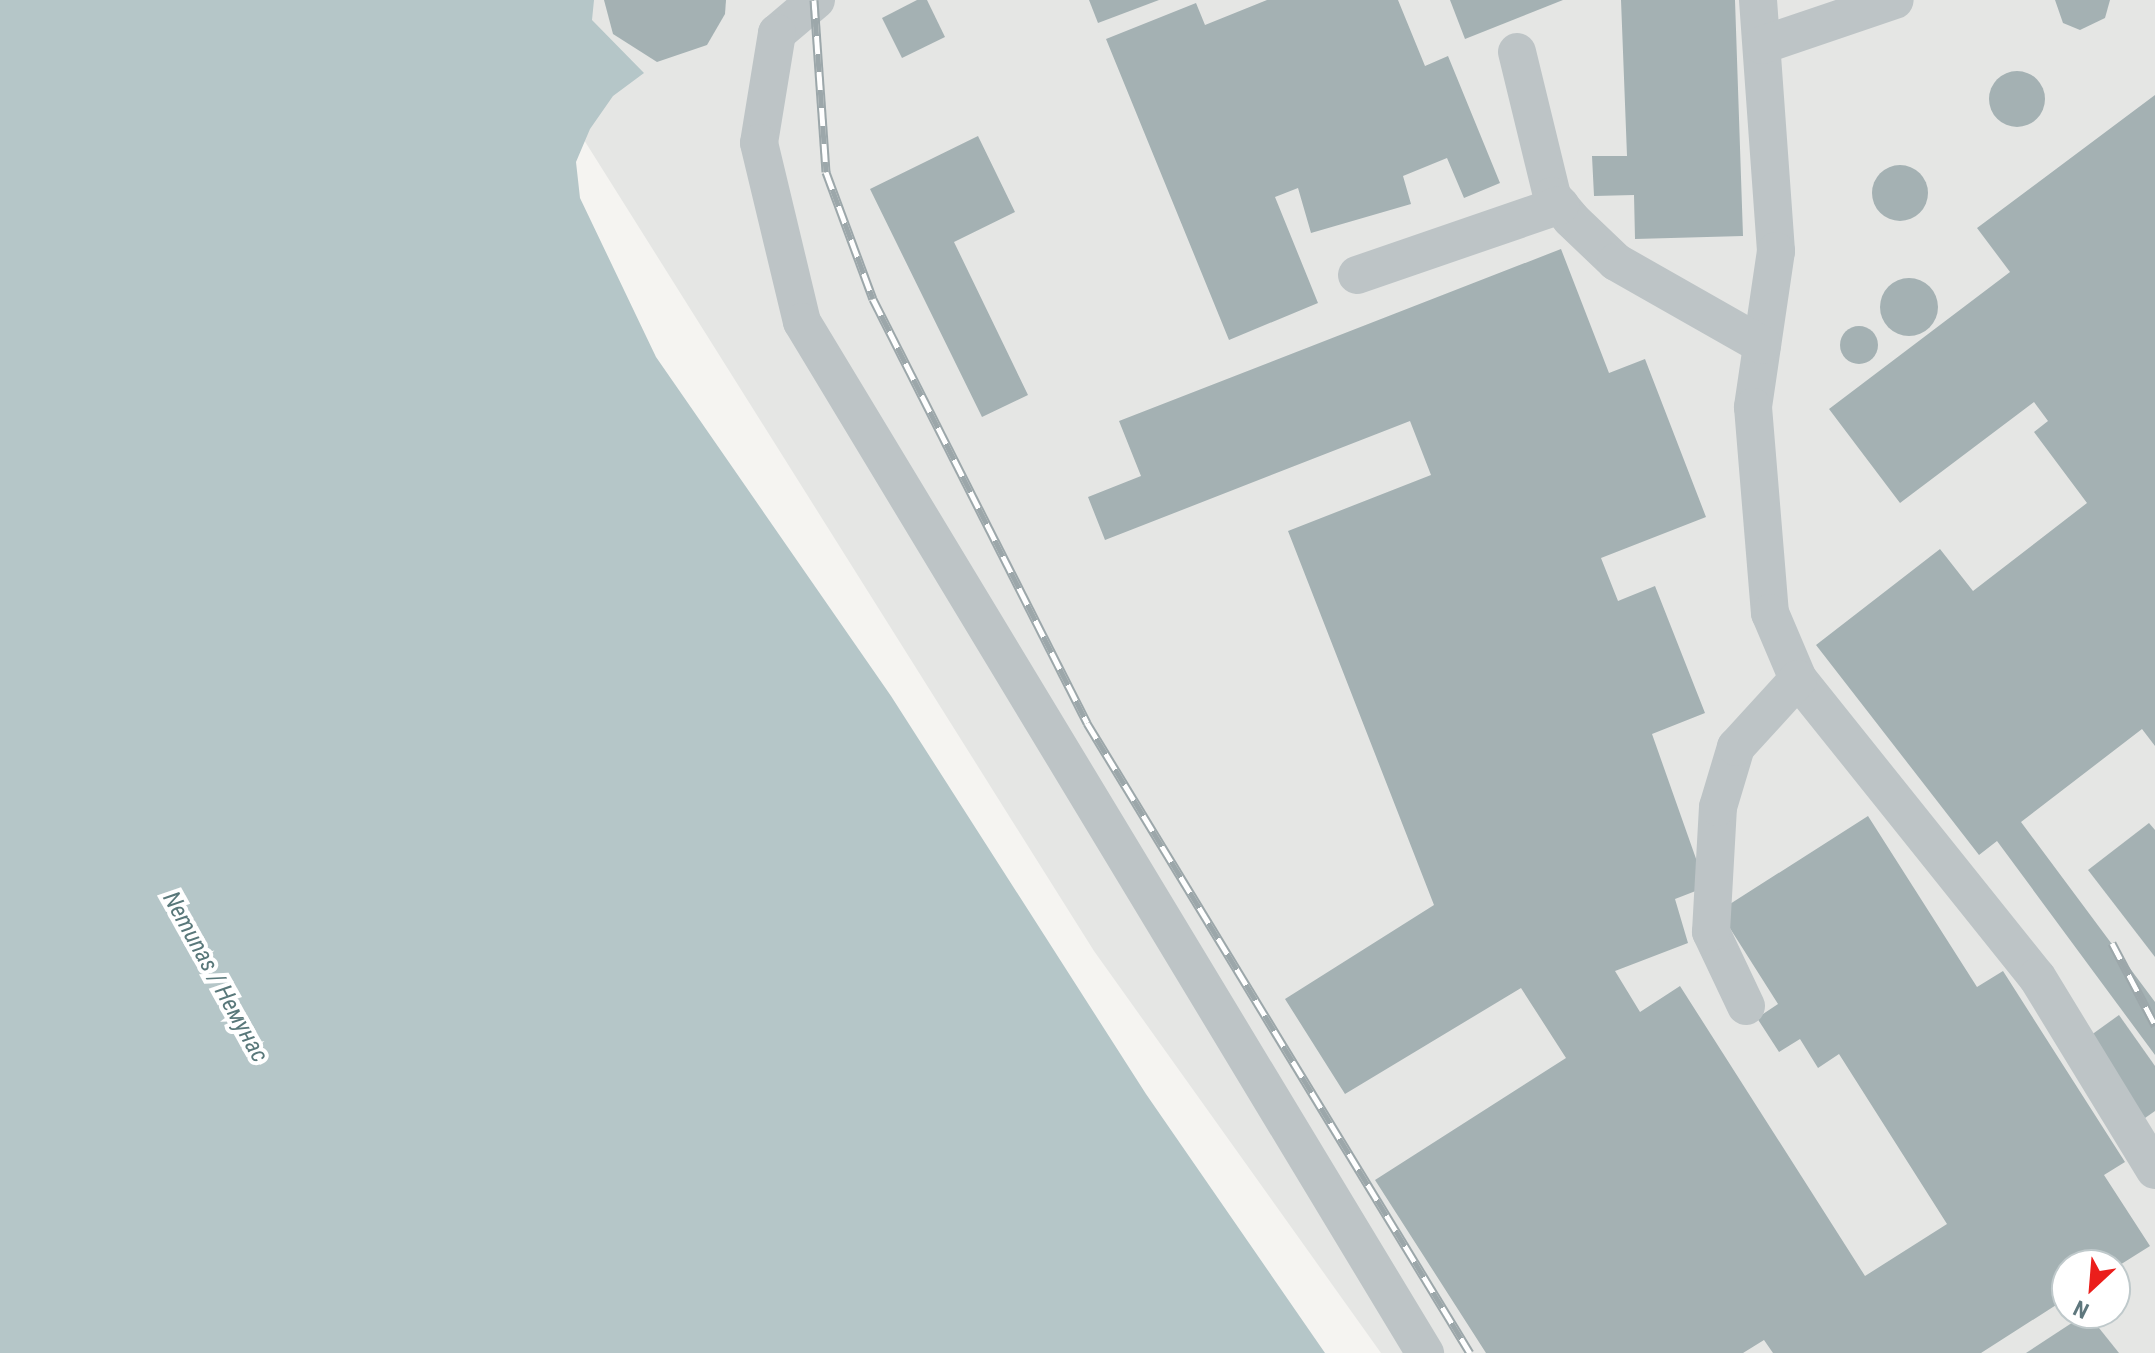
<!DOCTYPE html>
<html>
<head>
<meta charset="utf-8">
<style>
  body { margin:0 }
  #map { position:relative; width:2155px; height:1353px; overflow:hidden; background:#f5f4f1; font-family:"Roboto Condensed",sans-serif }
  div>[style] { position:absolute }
  .built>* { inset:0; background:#e5e6e4 }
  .water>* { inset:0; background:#b5c6c8 }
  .building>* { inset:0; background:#a4b1b3 }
  .round { border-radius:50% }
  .minor>* { height:38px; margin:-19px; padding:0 19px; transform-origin:19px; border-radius:19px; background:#bdc4c6 }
  .rail>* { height:9px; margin-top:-4.5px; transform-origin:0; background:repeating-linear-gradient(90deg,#fff 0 18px,#9ca7aa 0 36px); box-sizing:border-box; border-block:2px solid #9ca7aa }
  span { translate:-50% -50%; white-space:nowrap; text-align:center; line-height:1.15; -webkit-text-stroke:8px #fff; paint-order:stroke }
  .water-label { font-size:24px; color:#59787a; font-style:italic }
  .north { position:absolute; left:2051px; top:1249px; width:80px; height:80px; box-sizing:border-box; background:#fff; border:2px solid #bfc9cb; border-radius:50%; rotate:206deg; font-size:22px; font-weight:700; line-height:32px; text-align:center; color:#5e777d }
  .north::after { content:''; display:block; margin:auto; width:28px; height:36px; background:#eb1e1b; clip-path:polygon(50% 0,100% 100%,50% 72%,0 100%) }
</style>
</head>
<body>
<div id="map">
  <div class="built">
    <i style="clip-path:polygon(evenodd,496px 0,2155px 0,2155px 1353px,1381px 1353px,1094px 951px,496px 0,2067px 1265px,2115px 1265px,2115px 1313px,2067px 1313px,2067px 1265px)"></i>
  </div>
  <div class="water">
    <i style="clip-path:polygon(0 0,594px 0,592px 20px,644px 73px,613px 96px,590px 129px,576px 162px,580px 198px,656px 357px,891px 696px,1146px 1094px,1325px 1353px,0 1353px)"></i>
  </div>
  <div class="building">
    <i style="clip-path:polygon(604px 0,726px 0,725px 14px,707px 45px,657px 62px,613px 34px)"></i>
    <i style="clip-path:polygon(917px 0,927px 0,945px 37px,902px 58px,882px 18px)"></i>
    <i style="clip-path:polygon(1089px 0,1159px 0,1098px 23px)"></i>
    <i style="clip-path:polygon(1267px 0,1398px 0,1425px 66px,1448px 56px,1500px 183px,1464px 198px,1447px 158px,1403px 176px,1411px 204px,1311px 233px,1298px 188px,1275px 197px,1318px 303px,1229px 340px,1106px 39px,1196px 3px,1205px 25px)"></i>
    <i style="clip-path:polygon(1450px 0,1563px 0,1465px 39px)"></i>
    <i style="clip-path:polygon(1621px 0,1735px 0,1743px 236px,1635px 239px,1634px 195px,1594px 196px,1592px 156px,1627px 156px)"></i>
    <i style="clip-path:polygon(2055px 0,2110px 0,2105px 18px,2080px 30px,2063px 23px)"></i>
    <i class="round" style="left:1989px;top:71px;width:56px;height:56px"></i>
    <i style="clip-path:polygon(2155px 95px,2155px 746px,2142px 729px,2021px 822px,2155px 1002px,2155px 1055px,1997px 841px,1979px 855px,1816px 645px,1940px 549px,1973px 591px,2087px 503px,2034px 432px,2048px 421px,2034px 402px,1900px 503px,1829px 409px,2010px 272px,1977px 228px)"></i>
    <i style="clip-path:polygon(978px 136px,1015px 212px,954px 242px,1028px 395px,982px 417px,870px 189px)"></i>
    <i class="round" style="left:1872px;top:165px;width:56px;height:56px"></i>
    <i style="clip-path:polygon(1561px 249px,1609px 373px,1645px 359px,1706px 517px,1601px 558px,1618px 601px,1655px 586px,1705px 713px,1652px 734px,1706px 887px,1675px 899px,1688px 943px,1615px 971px,1640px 1012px,1680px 986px,1865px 1276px,1947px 1224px,1839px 1054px,1818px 1068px,1800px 1039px,1779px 1052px,1757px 1018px,1778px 1004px,1719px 911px,1868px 816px,1977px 987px,2003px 971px,2125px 1162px,2104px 1175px,2150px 1246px,2115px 1268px,2067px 1265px,2067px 1298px,1981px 1353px,1773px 1353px,1764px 1340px,1743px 1353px,1486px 1353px,1375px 1180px,1566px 1058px,1521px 988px,1345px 1094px,1285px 999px,1434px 905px,1288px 531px,1431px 475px,1410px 421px,1105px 540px,1088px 497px,1141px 476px,1119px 421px)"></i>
    <i class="round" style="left:1880px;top:278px;width:58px;height:58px"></i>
    <i class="round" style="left:1840px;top:326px;width:38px;height:38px"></i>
    <i style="clip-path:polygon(2149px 823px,2155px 830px,2155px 957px,2088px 870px)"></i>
    <i style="clip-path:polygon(2119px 1015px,2155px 1066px,2155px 1111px,2145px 1118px,2087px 1038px)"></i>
    <i style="clip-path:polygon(2087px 1313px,2119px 1353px,2026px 1353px)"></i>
  </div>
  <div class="minor">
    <i style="left:816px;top:0;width:51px;rotate:139.8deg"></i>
    <i style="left:777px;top:33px;width:111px;rotate:99.3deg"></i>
    <i style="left:759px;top:143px;width:184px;rotate:76.5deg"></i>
    <i style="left:802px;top:322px;width:1205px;rotate:58.86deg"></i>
    <i style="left:1758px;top:0;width:252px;rotate:85.9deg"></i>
    <i style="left:1776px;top:251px;width:158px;rotate:98.4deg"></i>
    <i style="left:1753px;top:407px;width:207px;rotate:85.3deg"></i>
    <i style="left:1770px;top:613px;width:72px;rotate:67deg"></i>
    <i style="left:1798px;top:679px;width:382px;rotate:51.3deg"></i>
    <i style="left:2037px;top:977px;width:226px;rotate:58.6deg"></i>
    <i style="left:1762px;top:45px;width:140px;rotate:-18.7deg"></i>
    <i style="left:1517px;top:52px;width:148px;rotate:76.3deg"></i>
    <i style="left:1552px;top:196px;width:30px;rotate:50deg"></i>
    <i style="left:1571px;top:219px;width:62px;rotate:43.7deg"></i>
    <i style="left:1616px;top:262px;width:168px;rotate:29.6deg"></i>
    <i style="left:1357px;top:275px;width:215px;rotate:-19deg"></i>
    <i style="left:1746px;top:1006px;width:82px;rotate:-115.3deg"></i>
    <i style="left:1711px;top:932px;width:125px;rotate:-86.8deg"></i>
    <i style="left:1718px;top:807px;width:63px;rotate:-73.3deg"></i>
    <i style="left:1736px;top:747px;width:92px;rotate:-47.6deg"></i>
  </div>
  <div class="rail">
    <i style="left:814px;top:0;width:172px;rotate:86deg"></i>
    <i style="left:826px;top:172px;width:135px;rotate:69.7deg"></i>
    <i style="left:873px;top:299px;width:475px;rotate:63.2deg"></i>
    <i style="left:1087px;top:723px;width:737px;rotate:58.7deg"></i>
    <i style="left:2112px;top:943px;width:93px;rotate:62.3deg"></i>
  </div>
  <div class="water-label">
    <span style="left:215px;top:977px;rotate:61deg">Nemunas / Немунас</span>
  </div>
  <div class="north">N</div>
</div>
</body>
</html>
